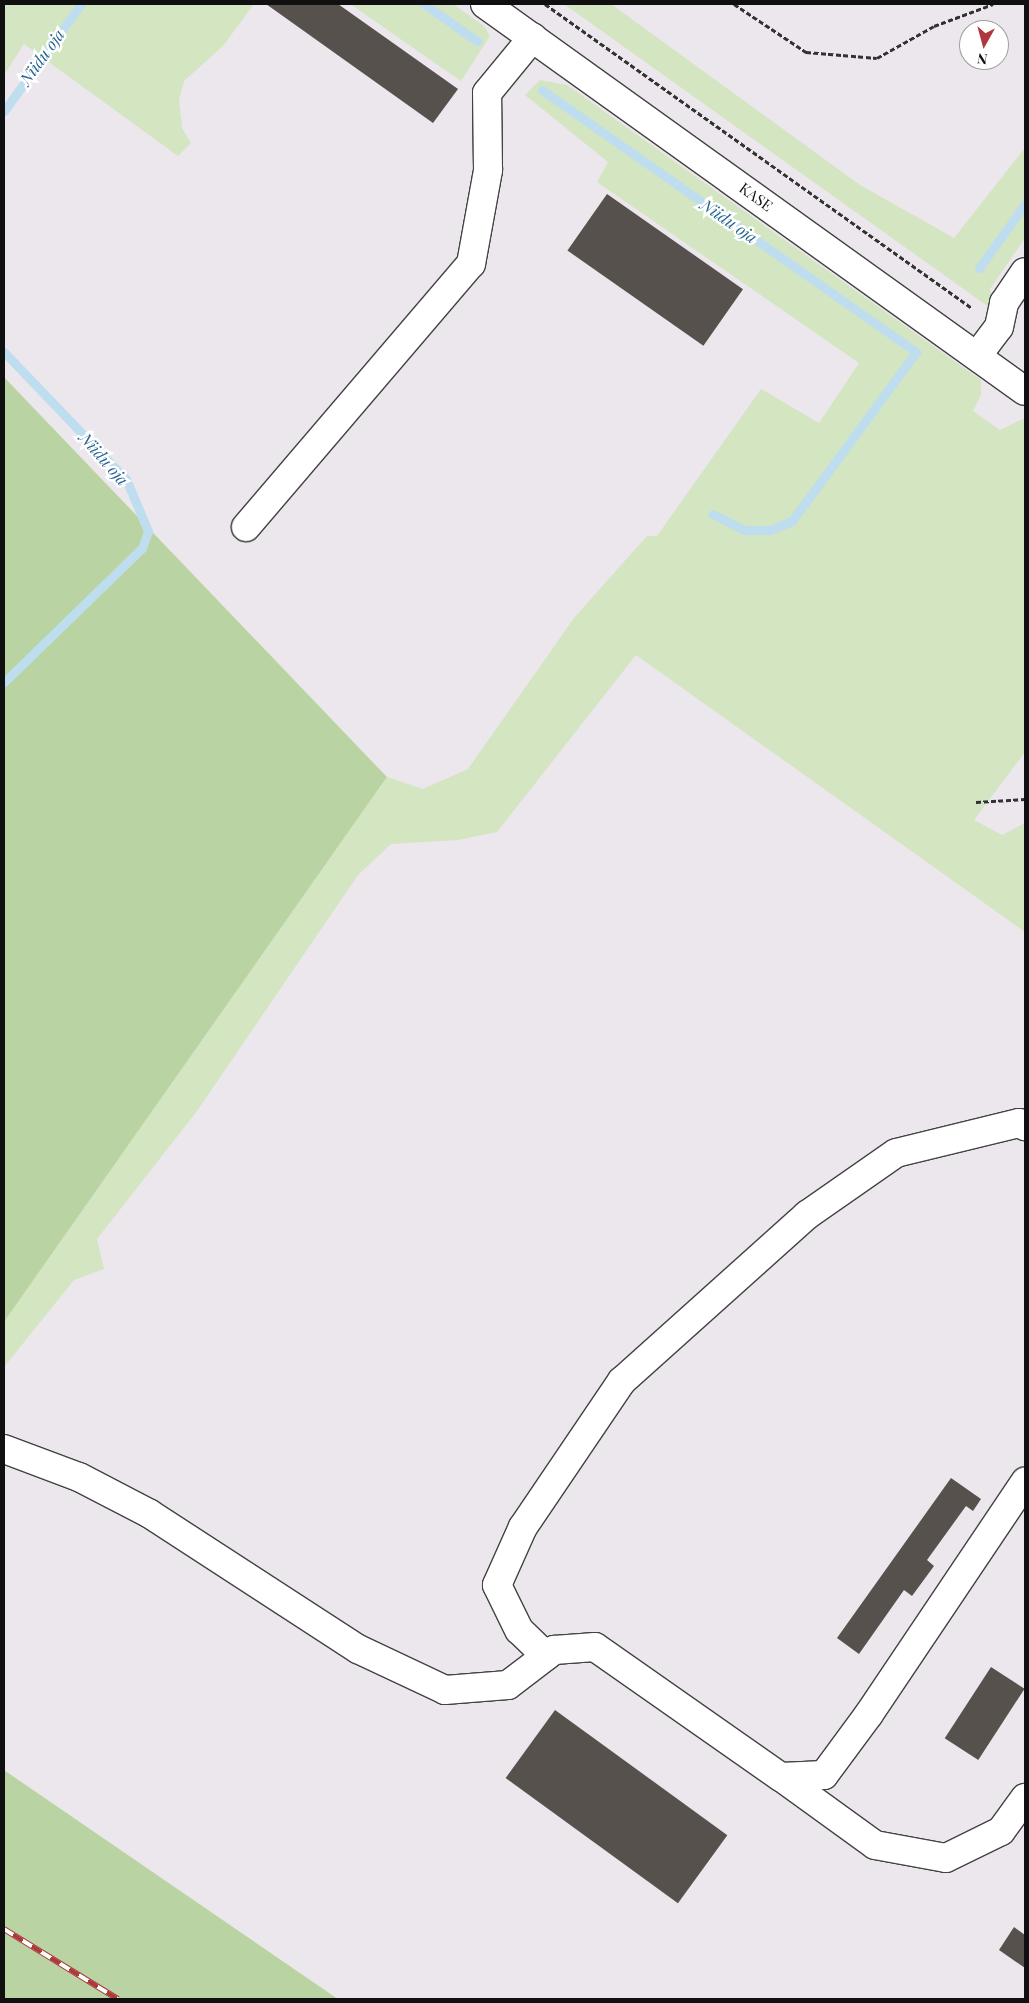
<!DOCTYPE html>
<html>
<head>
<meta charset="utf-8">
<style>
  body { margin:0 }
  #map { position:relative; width:1029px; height:2003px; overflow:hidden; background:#fefcf4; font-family:"Playfair Display",serif }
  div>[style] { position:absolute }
  .industrial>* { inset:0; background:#ece6ed }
  .green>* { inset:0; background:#d4e5c1 }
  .forest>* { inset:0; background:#b9d4a2 }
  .stream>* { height:9px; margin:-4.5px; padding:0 4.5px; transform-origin:4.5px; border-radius:4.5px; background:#bedeef }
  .building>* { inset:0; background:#57514d; transform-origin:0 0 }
  .path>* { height:3px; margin-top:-1.5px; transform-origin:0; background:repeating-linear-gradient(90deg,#323232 0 5px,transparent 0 7.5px) }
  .roads { filter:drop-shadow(1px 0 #434343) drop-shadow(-1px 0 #434343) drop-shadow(0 1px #434343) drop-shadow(0 -1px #434343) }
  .minor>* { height:28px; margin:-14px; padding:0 14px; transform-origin:14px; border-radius:14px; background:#fff }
  .rail>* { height:5.5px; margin-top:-2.75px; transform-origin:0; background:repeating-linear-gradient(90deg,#fff 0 11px,#af383f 0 22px); box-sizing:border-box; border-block:1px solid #af383f }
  span { translate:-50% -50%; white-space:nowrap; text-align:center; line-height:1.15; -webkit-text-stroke:5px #fff; paint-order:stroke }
  .street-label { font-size:15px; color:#101010 }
  .water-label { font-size:16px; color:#276693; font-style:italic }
  .frame { position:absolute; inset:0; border:5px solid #101010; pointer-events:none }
  .north { position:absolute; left:959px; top:20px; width:50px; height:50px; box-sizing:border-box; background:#fff; border:1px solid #9f9f9f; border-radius:50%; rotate:187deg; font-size:14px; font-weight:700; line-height:20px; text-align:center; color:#101010 }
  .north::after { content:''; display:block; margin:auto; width:18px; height:22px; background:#af383f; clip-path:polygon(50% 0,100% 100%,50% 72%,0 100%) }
</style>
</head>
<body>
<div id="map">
  <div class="industrial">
    <i style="clip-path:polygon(evenodd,4px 4px,1025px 4px,1025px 1999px,338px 1999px,4px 1770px,4px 1322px,387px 777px,4px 377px,4px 4px,969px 30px,999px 30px,999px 60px,969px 60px,969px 30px)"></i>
  </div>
  <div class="green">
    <i style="clip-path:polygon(4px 4px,254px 4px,223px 46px,184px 81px,179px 100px,182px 128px,191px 143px,178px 156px,24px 44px,4px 75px)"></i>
    <i style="clip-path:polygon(350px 4px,453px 4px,484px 26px,490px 36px,461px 81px)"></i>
    <i style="clip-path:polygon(564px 4px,611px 4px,860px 185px,954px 238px,1025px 148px,1025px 238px,990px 289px,993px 310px)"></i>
    <i style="clip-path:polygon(540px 80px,567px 85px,981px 380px,981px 395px,973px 411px,1000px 430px,1025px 418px,1025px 752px,974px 820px,1002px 835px,1025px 823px,1025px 932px,636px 655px,497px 832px,458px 840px,391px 844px,358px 875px,197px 1111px,97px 1239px,104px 1269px,74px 1280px,4px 1367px,4px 1322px,387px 777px,423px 789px,468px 769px,574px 618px,647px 536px,657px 536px,761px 389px,819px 423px,859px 363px,597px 182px,608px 162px,525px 95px)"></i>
  </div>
  <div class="forest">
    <i style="clip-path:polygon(4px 377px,387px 777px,4px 1322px)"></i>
    <i style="clip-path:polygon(4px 1770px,338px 1999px,4px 1999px)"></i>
  </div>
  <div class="stream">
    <i style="left:424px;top:4px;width:65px;rotate:34.9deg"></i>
    <i style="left:542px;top:90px;width:457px;rotate:35deg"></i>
    <i style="left:916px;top:352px;width:210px;rotate:126.3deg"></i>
    <i style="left:792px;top:521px;width:24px;rotate:158deg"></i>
    <i style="left:770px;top:530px;width:26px;rotate:180deg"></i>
    <i style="left:744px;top:530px;width:35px;rotate:-153deg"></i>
    <i style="left:4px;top:111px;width:132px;rotate:-54.3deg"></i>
    <i style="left:979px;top:268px;width:79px;rotate:-54.3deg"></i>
    <i style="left:4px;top:352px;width:176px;rotate:46.2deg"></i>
    <i style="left:126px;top:479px;width:56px;rotate:67.1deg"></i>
    <i style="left:148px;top:531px;width:18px;rotate:109deg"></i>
    <i style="left:142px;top:548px;width:192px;rotate:135.8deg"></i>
  </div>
  <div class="building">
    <i style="clip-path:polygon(266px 4px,338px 4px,458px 89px,433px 123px)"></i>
    <i style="left:607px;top:194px;width:166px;height:69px;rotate:35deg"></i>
    <i style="clip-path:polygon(951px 1478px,981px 1499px,973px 1511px,966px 1506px,927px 1560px,934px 1566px,912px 1596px,904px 1590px,859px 1654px,837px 1638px)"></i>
    <i style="left:991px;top:1667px;width:40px;height:85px;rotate:33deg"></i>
    <i style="left:555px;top:1710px;width:213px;height:84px;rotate:36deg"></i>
    <i style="clip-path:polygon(1014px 1927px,1025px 1935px,1025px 1968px,999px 1950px)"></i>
  </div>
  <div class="path">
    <i style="left:545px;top:4px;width:524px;rotate:35.45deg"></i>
    <i style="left:734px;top:4px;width:87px;rotate:33.7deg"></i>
    <i style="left:806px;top:52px;width:71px;rotate:4.8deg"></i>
    <i style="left:877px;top:58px;width:65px;rotate:-29.3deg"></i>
    <i style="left:934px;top:26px;width:63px;rotate:-20.4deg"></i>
    <i style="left:976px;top:802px;width:49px;rotate:-3.5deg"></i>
  </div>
  <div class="roads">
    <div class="minor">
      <i style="left:485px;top:4px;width:664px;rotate:35.63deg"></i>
      <i style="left:977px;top:356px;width:36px;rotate:-53deg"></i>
      <i style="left:999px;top:327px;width:25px;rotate:-78deg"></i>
      <i style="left:1004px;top:303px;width:37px;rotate:-56deg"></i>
      <i style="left:246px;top:527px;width:346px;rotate:-49.5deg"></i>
      <i style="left:471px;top:264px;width:96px;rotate:-79.7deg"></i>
      <i style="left:488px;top:170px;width:77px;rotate:-90.7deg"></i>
      <i style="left:487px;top:93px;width:72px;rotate:-50.6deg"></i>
      <i style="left:4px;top:1449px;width:80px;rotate:20.5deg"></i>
      <i style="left:79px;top:1477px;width:80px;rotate:27.5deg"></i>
      <i style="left:150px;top:1514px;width:248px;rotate:33deg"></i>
      <i style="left:358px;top:1649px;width:96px;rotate:25.2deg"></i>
      <i style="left:445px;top:1690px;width:63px;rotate:-4.5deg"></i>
      <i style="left:508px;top:1685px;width:58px;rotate:-37.3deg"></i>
      <i style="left:554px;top:1650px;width:41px;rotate:-4.2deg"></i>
      <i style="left:595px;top:1647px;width:227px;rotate:35deg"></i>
      <i style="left:781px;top:1777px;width:43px;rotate:-2.7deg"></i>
      <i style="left:824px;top:1775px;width:76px;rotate:-53.6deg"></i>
      <i style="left:869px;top:1714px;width:280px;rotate:-56.1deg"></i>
      <i style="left:546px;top:1656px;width:37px;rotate:-136deg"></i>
      <i style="left:519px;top:1630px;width:50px;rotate:-116.1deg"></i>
      <i style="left:497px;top:1585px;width:64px;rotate:-65.9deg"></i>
      <i style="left:523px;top:1527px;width:176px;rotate:-55.9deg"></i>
      <i style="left:622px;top:1381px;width:249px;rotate:-41.9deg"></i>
      <i style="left:807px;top:1215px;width:108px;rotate:-34.9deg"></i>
      <i style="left:896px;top:1153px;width:127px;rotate:-13.7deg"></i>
      <i style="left:1019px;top:1123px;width:7px;rotate:27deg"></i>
      <i style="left:781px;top:1777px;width:116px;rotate:35.9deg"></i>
      <i style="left:875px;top:1845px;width:72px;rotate:10.4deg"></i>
      <i style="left:946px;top:1858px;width:61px;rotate:-26.1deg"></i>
      <i style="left:1001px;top:1831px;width:41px;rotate:-54deg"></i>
    </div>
  </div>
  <div class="rail">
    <i style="left:4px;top:1929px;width:134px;rotate:31.6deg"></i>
  </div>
  <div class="street-label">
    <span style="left:756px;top:197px;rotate:36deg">KASE</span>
  </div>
  <div class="water-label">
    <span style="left:42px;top:57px;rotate:-54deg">Niidu oja</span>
    <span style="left:729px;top:221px;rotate:35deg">Niidu oja</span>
    <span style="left:104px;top:459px;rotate:49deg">Niidu oja</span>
  </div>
  <div class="frame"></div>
  <div class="north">N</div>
</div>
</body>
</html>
